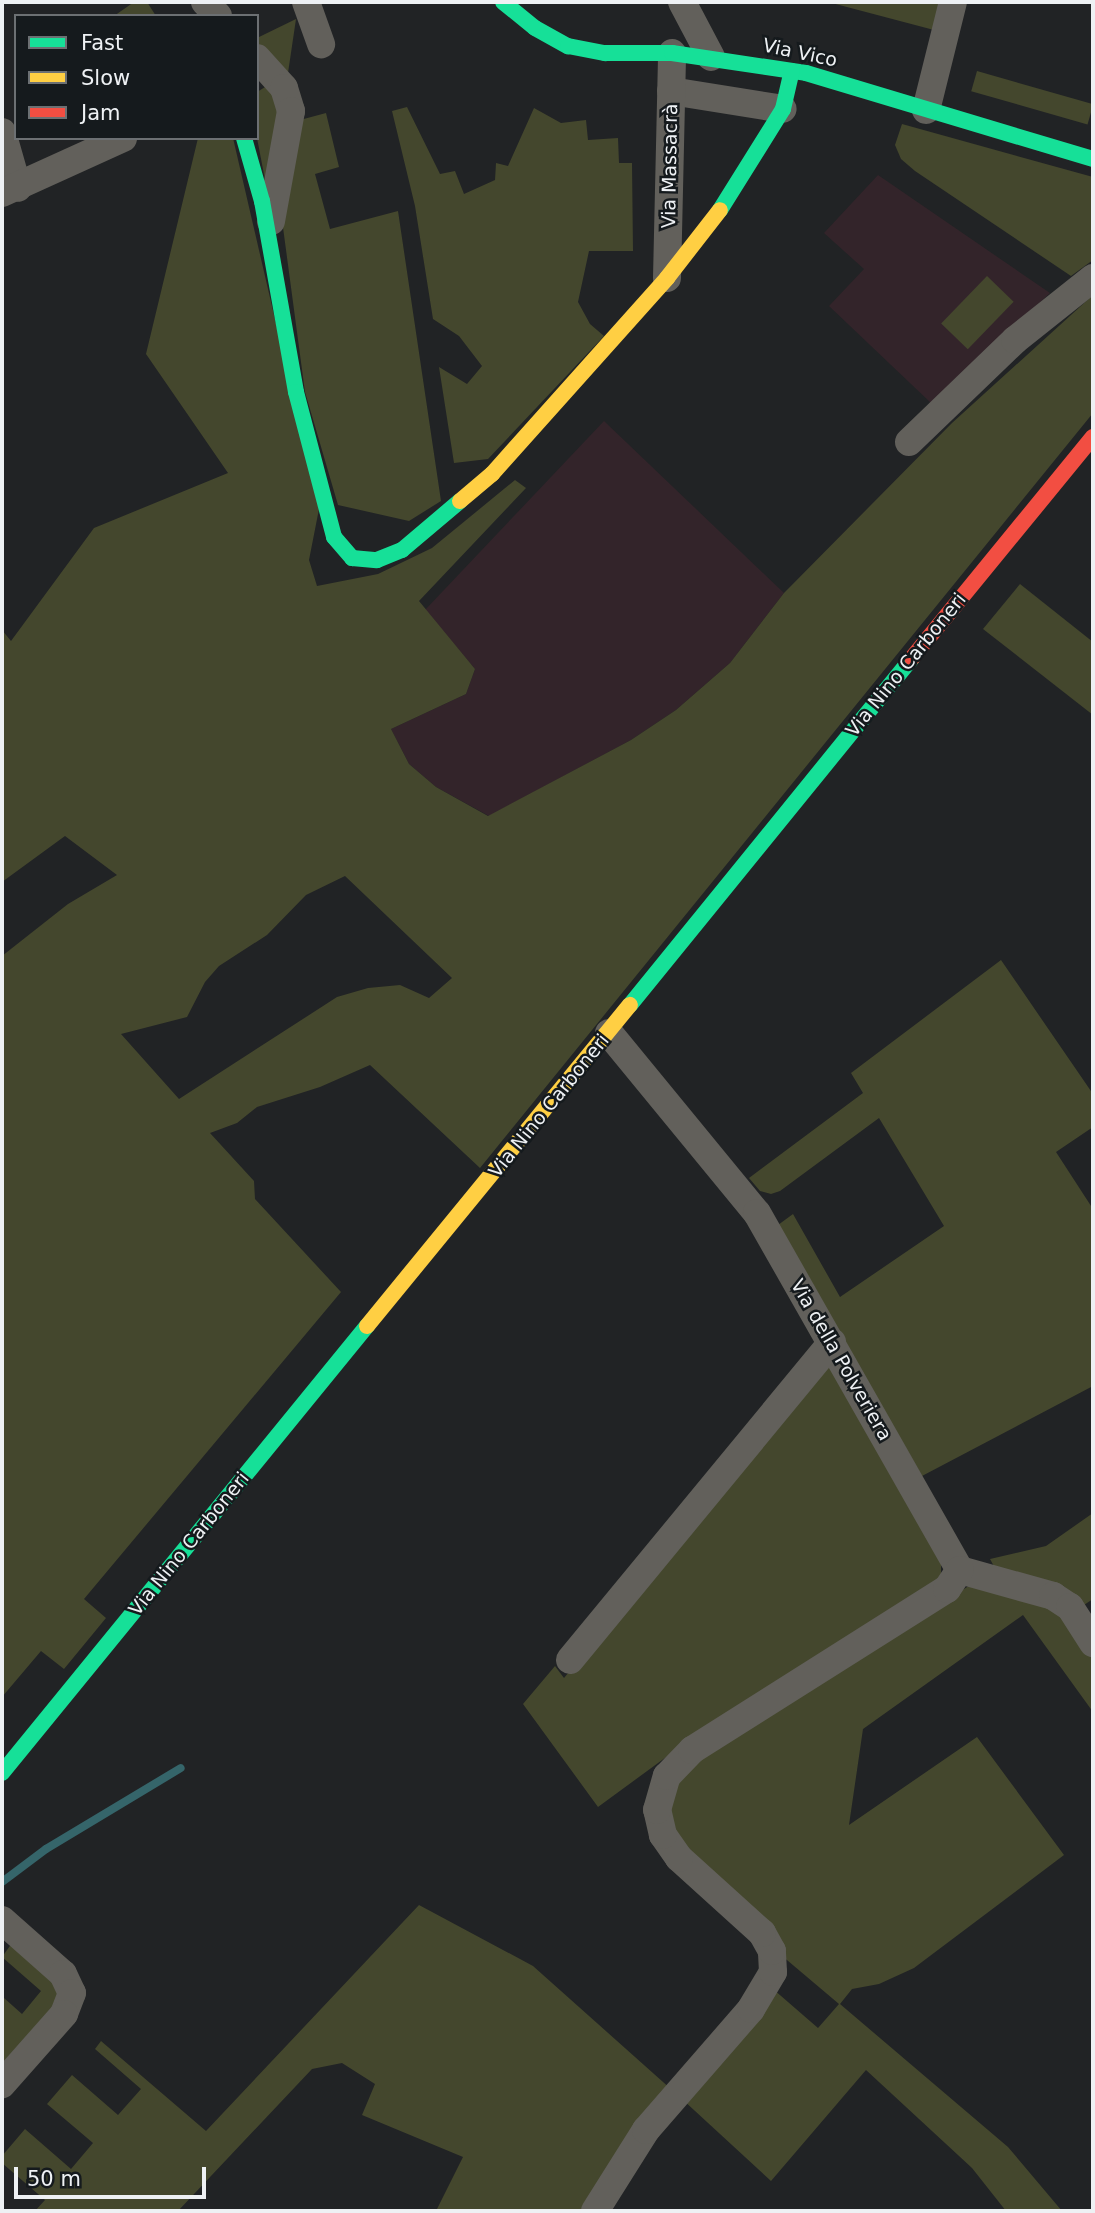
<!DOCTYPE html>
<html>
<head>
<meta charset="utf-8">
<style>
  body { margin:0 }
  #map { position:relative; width:1095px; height:2213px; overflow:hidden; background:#212325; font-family:"DejaVu Sans",sans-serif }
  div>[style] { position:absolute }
  .education>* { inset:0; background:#33242a }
  .green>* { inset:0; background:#44472d; transform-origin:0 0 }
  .stream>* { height:8px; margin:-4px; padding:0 4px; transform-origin:4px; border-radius:4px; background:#35656a }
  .street>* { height:28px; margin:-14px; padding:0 14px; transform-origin:14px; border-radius:14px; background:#62605b }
  .fast>* { height:16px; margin:-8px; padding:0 8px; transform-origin:8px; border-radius:8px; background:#16e098 }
  .slow>* { height:16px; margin:-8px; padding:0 8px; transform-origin:8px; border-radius:8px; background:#ffcf43 }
  .jam>* { height:16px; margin:-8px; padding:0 8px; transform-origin:8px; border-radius:8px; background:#f24e42 }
  span { translate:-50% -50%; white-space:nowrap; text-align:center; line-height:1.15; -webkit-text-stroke:5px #151a1d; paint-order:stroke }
  .street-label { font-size:19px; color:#eef1f4 }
  .frame { position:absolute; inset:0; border:4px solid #eef1f4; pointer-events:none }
  .legend { position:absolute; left:14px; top:14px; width:245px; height:126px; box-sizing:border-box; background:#151a1d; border:2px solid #6c7073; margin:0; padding:9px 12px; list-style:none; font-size:21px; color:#eef1f4 }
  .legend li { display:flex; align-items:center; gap:14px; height:35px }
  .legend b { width:35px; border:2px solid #6c7073 }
  .scale { position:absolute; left:14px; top:2167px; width:192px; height:32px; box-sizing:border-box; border:4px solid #eef1f4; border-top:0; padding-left:9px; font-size:21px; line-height:24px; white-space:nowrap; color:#eef1f4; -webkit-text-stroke:5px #151a1d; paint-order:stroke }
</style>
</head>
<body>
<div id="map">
  <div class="education">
    <i style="clip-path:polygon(878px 175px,1050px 293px,932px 404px,829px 306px,864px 269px,824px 233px)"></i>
    <i style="clip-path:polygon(604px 421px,784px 593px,730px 663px,676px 710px,631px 740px,489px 816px,436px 787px,409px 764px,391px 729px,466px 694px,475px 669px,425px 610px)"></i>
  </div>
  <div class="green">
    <i style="clip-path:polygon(134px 2px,147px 2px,156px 16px,114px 16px)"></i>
    <i style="clip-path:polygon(828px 2px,941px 2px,934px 30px)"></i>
    <i style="clip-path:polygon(296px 19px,288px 73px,257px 50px,257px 38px)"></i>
    <i style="left:977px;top:71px;width:121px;height:21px;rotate:16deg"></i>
    <i style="clip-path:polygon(270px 84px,279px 104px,267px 190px,257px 138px,257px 92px)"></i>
    <i style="clip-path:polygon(407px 107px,440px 174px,455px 171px,464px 194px,495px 180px,496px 163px,508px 166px,534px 108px,561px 123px,586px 120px,588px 140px,618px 138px,619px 163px,632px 163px,633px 251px,589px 251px,578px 302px,590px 324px,604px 336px,488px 459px,454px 463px,439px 367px,467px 384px,482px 366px,459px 336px,433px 319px,415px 206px,392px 111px)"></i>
    <i style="clip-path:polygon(326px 113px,339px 167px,315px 174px,330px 229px,398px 211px,441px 501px,409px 521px,338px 505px,305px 392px,280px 205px,300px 120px)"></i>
    <i style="clip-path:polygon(902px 124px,1093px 177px,1093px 260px,1071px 276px,915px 171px,901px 159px,895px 145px)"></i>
    <i style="clip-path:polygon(evenodd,198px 138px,233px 138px,319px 509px,309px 560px,317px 586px,378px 574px,432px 548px,515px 480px,526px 488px,419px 601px,475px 669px,466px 694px,391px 729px,409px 764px,436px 787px,488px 816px,631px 740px,676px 710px,730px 663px,784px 593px,952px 423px,1093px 295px,1093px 413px,480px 1168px,370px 1065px,320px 1087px,257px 1107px,237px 1123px,210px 1133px,254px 1181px,255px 1199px,341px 1292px,84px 1599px,106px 1618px,64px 1669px,41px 1651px,2px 1697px,2px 956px,68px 904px,117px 875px,65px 836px,2px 882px,2px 630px,11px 641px,94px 528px,228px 473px,146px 354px,198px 138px,345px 876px,452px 978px,429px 998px,400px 985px,368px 988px,337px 997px,179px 1099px,121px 1034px,187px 1017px,205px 982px,219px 966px,267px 935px,306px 895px,345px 876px)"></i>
    <i style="left:987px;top:276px;width:37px;height:66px;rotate:44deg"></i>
    <i style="clip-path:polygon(1020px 584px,1093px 642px,1093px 715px,983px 629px)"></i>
    <i style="clip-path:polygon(1001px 960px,1093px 1094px,1093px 1127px,1056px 1152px,1093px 1209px,1093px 1386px,922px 1476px,778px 1225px,793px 1214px,840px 1297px,944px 1226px,879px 1118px,780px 1191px,771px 1194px,760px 1191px,749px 1178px,863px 1093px,851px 1073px)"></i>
    <i style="clip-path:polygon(827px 1361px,941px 1561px,941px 1578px,714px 1722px,598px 1807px,523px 1704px,555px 1666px,564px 1678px)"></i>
    <i style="clip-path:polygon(1093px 1513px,1093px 1599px,1081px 1607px,996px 1570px,990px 1559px,1046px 1546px)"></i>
    <i style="clip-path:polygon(975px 1582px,1052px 1605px,1093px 1660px,1093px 1712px,1023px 1615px,863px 1729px,849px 1825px,977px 1737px,1064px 1855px,914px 1968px,879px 1984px,852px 1989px,840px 2004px,1008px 2147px,1062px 2211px,1006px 2211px,972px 2168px,866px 2070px,771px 2181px,682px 2099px,773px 1989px,818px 2028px,839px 2004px,781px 1955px,734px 1895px,671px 1830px,670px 1794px,702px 1755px)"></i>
    <i style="clip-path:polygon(419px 1905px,533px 1966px,672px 2090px,586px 2211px,436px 2211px,463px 2157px,362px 2115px,375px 2084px,342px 2063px,312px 2069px,178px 2211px,35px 2211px,45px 2200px,2px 2163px,2px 2156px,25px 2129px,71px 2169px,93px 2143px,47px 2104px,72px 2075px,118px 2115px,141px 2089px,95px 2049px,101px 2041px,206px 2131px)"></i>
    <i style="clip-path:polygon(12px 1943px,54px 1980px,61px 2001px,2px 2071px,2px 2001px,4px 1998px,22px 2014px,41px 1991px,2px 1957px)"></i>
  </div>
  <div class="stream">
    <i style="left:2px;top:1882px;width:55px;rotate:-36.9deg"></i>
    <i style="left:46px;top:1849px;width:157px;rotate:-31deg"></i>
  </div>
  <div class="street">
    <i style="left:205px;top:2px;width:19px;rotate:47deg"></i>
    <i style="left:306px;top:2px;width:45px;rotate:70.3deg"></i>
    <i style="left:682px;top:2px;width:62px;rotate:62.2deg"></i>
    <i style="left:257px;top:58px;width:40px;rotate:48deg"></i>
    <i style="left:284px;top:88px;width:24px;rotate:73deg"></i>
    <i style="left:291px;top:111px;width:112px;rotate:100.3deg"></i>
    <i style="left:671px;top:91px;width:113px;rotate:9.1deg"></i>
    <i style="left:926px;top:110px;width:111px;rotate:-76deg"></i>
    <i style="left:2px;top:132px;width:58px;rotate:74.1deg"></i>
    <i style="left:2px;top:193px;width:133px;rotate:-24.4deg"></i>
    <i style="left:667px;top:278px;width:225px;rotate:-88.7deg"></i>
    <i style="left:909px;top:442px;width:147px;rotate:-43.9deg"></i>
    <i style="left:1015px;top:340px;width:100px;rotate:-38.5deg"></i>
    <i style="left:609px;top:1033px;width:233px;rotate:50.6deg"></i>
    <i style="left:757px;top:1213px;width:411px;rotate:60.4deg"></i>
    <i style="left:960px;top:1570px;width:97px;rotate:15.6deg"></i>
    <i style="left:1053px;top:1596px;width:20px;rotate:33deg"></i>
    <i style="left:1070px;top:1607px;width:43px;rotate:57.4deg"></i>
    <i style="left:570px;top:1660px;width:412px;rotate:-50.5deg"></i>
    <i style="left:2px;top:1920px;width:81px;rotate:41.5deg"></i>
    <i style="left:63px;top:1974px;width:21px;rotate:65deg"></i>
    <i style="left:72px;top:1993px;width:22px;rotate:111deg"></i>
    <i style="left:64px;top:2014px;width:94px;rotate:131.5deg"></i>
    <i style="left:595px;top:2211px;width:96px;rotate:-57.8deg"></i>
    <i style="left:646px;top:2130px;width:160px;rotate:-49deg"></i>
    <i style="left:751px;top:2009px;width:43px;rotate:-59.3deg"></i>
    <i style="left:773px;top:1972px;width:21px;rotate:-93deg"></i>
    <i style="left:772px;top:1951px;width:21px;rotate:-119deg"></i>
    <i style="left:762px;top:1933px;width:112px;rotate:-137.9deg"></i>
    <i style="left:679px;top:1858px;width:28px;rotate:-125deg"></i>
    <i style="left:663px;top:1835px;width:26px;rotate:-103deg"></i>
    <i style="left:657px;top:1810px;width:35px;rotate:-74deg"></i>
    <i style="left:667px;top:1776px;width:36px;rotate:-46deg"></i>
    <i style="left:692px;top:1750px;width:302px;rotate:-32.3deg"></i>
    <i style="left:947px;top:1589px;width:23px;rotate:-56deg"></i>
  </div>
  <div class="fast">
    <i style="left:503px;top:2px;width:41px;rotate:39.1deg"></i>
    <i style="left:535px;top:28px;width:38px;rotate:29deg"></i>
    <i style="left:568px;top:46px;width:38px;rotate:11deg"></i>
    <i style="left:605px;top:53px;width:67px"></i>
    <i style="left:672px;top:53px;width:135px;rotate:8.5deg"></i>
    <i style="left:806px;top:73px;width:300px;rotate:16.7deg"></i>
    <i style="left:244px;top:138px;width:66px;rotate:74.1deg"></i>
    <i style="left:262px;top:201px;width:194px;rotate:79.9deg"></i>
    <i style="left:296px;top:392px;width:150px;rotate:75.3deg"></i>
    <i style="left:334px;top:537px;width:28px;rotate:49deg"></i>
    <i style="left:352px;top:558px;width:25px;rotate:5deg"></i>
    <i style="left:377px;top:560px;width:27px;rotate:-22deg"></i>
    <i style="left:402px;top:550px;width:76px;rotate:-40.2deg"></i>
    <i style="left:720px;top:210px;width:119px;rotate:-58deg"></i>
    <i style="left:783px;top:109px;width:39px;rotate:-77deg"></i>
    <i style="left:630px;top:1005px;width:447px;rotate:-50.9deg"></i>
    <i style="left:2px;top:1773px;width:577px;rotate:-50.77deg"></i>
  </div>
  <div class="slow">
    <i style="left:460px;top:501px;width:42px;rotate:-40.2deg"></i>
    <i style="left:492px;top:474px;width:263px;rotate:-48.2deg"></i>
    <i style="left:667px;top:278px;width:86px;rotate:-52.1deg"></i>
    <i style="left:367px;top:1326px;width:415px;rotate:-50.7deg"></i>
  </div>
  <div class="jam">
    <i style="left:912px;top:658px;width:286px;rotate:-50.7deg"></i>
  </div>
  <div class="street-label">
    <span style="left:800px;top:53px;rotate:12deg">Via Vico</span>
    <span style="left:670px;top:166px;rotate:-89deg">Via Massacrà</span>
    <span style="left:906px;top:665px;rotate:-51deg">Via Nino Carboneri</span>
    <span style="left:549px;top:1106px;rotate:-51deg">Via Nino Carboneri</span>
    <span style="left:841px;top:1360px;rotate:60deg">Via della Polveriera</span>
    <span style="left:189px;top:1544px;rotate:-51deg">Via Nino Carboneri</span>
  </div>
  <div class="frame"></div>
  <ul class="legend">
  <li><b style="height:9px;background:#16e098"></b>Fast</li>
  <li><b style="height:9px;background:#ffcf43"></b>Slow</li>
  <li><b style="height:9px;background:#f24e42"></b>Jam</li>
  </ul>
  <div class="scale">50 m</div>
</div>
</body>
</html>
